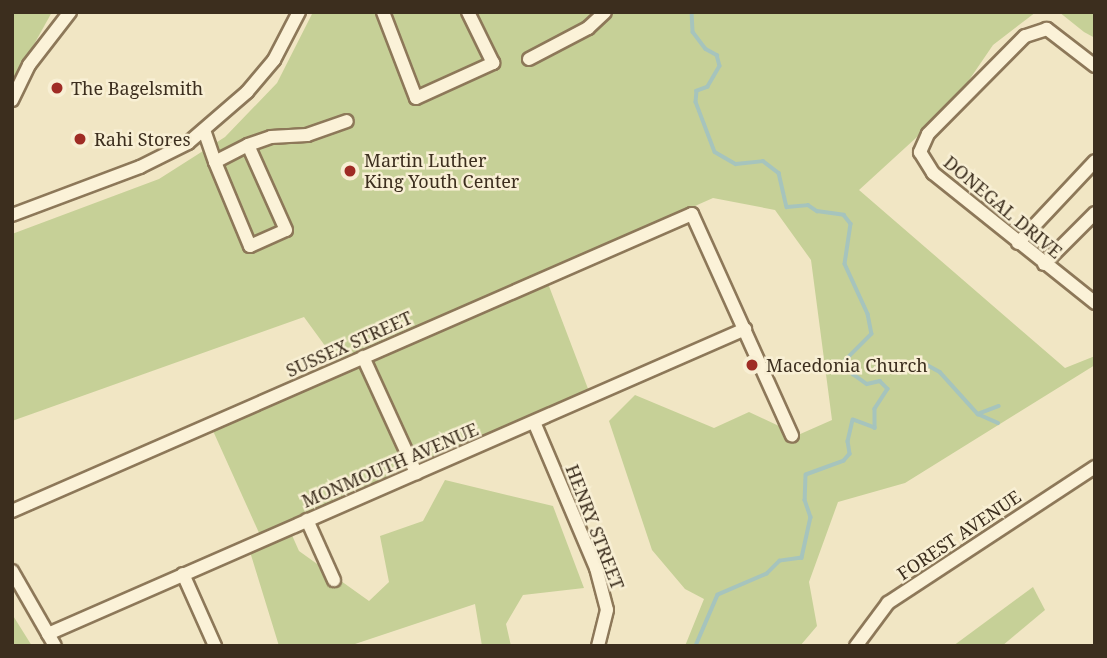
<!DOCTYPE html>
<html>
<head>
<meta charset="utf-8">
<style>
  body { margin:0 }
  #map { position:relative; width:1107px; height:658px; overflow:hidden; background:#f1e6c4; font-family:"Noto Serif",serif }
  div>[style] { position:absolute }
  .green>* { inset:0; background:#c6d097 }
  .stream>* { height:3.5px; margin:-1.75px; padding:0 1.75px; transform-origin:1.75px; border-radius:1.75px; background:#a6c4bd }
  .roads { filter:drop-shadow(2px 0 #8d7859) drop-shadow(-2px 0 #8d7859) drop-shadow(0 2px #8d7859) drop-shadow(0 -2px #8d7859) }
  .minor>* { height:12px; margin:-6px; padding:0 6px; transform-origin:6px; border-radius:6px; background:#fbf2d8 }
  .dots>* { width:19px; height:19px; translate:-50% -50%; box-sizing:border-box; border:4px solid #f8efd4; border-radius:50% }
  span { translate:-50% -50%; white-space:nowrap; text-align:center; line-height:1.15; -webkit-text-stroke:5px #f8efd4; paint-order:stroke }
  .poi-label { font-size:18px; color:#3c2e1e }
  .left { translate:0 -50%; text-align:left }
  .street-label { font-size:18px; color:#3c2e1e }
  .frame { position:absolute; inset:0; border:14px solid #3c2e1e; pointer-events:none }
</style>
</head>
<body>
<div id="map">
  <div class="green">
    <i style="clip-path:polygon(12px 12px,52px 12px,12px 84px)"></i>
    <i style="clip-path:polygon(313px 12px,1036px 12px,993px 45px,952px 105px,859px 190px,1065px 368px,1095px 356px,1095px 365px,905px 483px,838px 502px,809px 582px,817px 626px,800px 646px,685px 646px,704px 599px,685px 589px,652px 550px,609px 421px,635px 395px,714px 428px,749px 412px,798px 435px,832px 420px,811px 260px,775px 210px,713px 198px,544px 273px,590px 394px,287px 524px,299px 551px,369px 601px,389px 582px,380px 536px,423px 521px,445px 480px,553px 506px,584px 588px,523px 595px,506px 624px,511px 646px,482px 646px,475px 604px,349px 646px,279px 646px,247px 542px,260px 535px,209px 422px,339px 365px,304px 317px,12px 421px,12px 234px,159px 179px,225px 137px,277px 83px)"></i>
    <i style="clip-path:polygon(1059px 12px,1095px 12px,1095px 38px,1084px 32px)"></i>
    <i style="clip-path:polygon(1033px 587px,1045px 610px,1002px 646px,953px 646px)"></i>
    <i style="clip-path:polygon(12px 614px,32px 646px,12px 646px)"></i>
  </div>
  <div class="stream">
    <i style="left:692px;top:12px;width:20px;rotate:87deg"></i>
    <i style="left:693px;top:32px;width:21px;rotate:53deg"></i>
    <i style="left:706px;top:49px;width:13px;rotate:29deg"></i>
    <i style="left:717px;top:55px;width:11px;rotate:75deg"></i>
    <i style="left:720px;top:66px;width:24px;rotate:120deg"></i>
    <i style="left:708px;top:87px;width:12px;rotate:160deg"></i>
    <i style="left:697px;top:91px;width:11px;rotate:95deg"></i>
    <i style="left:696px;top:102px;width:53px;rotate:69.2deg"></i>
    <i style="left:715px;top:152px;width:24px;rotate:30deg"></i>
    <i style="left:736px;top:164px;width:27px;rotate:-6deg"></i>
    <i style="left:763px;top:161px;width:20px;rotate:37deg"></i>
    <i style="left:779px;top:173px;width:35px;rotate:77deg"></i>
    <i style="left:787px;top:207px;width:21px;rotate:-5deg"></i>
    <i style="left:808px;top:205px;width:11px;rotate:34deg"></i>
    <i style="left:817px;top:211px;width:27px;rotate:8deg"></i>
    <i style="left:844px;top:215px;width:11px;rotate:52deg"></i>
    <i style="left:851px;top:224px;width:40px;rotate:98.5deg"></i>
    <i style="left:845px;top:264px;width:55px;rotate:65.3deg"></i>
    <i style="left:868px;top:314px;width:20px;rotate:79deg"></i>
    <i style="left:872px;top:334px;width:37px;rotate:135deg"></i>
    <i style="left:846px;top:360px;width:16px;rotate:63deg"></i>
    <i style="left:853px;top:374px;width:17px;rotate:36deg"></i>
    <i style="left:867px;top:384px;width:13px;rotate:-13deg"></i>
    <i style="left:880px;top:381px;width:11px;rotate:45deg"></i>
    <i style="left:888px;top:389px;width:24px;rotate:123deg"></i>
    <i style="left:875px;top:409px;width:19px;rotate:90deg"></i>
    <i style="left:875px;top:428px;width:23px;rotate:-160deg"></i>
    <i style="left:853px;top:420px;width:22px;rotate:103deg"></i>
    <i style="left:848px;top:441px;width:13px;rotate:81deg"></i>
    <i style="left:850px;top:454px;width:9px;rotate:131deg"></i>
    <i style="left:844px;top:461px;width:40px;rotate:159.8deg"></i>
    <i style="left:806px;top:475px;width:25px;rotate:92deg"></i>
    <i style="left:805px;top:500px;width:18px;rotate:71deg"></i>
    <i style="left:811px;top:517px;width:42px;rotate:102.4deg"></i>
    <i style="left:802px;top:558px;width:22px;rotate:172deg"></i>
    <i style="left:780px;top:561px;width:18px;rotate:135deg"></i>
    <i style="left:767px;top:574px;width:53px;rotate:156.8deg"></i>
    <i style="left:718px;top:595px;width:56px;rotate:113.3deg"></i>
    <i style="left:920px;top:361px;width:23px;rotate:29deg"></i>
    <i style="left:940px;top:372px;width:57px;rotate:47.9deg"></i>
    <i style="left:978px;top:414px;width:22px;rotate:24deg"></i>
    <i style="left:978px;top:414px;width:22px;rotate:-21deg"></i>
  </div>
  <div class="roads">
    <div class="minor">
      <i style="left:383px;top:12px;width:92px;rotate:69deg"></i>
      <i style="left:416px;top:98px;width:85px;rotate:-24.4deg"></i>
      <i style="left:493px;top:63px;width:57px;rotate:-116.1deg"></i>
      <i style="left:529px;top:59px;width:67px;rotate:-27.7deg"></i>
      <i style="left:588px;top:28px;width:23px;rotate:-43deg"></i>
      <i style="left:1095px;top:66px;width:61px;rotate:-142.4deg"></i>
      <i style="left:1047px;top:29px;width:23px;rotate:162deg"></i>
      <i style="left:1025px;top:36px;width:138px;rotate:134.7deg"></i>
      <i style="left:928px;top:134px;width:20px;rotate:114deg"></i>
      <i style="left:920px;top:152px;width:25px;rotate:58deg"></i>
      <i style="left:933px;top:173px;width:208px;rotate:38.7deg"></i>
      <i style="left:12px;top:100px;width:39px;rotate:-64deg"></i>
      <i style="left:29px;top:65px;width:67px;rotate:-52.3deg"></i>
      <i style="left:204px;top:130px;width:34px;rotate:71deg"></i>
      <i style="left:215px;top:162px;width:91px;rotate:67.4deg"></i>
      <i style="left:250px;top:246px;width:39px;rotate:-24deg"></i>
      <i style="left:286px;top:230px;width:93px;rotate:-114.1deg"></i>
      <i style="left:248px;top:145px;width:37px;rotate:153deg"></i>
      <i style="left:248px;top:145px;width:24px;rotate:-19deg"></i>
      <i style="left:271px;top:137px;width:36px;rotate:-3deg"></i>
      <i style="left:307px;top:135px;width:42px;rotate:-19.3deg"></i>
      <i style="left:12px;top:215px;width:137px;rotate:-20.6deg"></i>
      <i style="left:140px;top:167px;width:54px;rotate:-26.6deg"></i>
      <i style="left:188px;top:143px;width:78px;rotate:-40.8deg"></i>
      <i style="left:247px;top:92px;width:42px;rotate:-49.8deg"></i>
      <i style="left:274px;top:60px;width:54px;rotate:-62.5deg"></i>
      <i style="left:1018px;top:243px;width:112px;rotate:-46.8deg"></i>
      <i style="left:1044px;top:264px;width:72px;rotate:-45deg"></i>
      <i style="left:363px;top:357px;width:128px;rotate:65.4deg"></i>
      <i style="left:534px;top:422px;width:159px;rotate:67deg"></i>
      <i style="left:596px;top:568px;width:43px;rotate:75.3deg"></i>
      <i style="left:607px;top:610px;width:37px;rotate:104deg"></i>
      <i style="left:12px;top:511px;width:742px;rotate:-23.59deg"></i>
      <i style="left:692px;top:214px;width:243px;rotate:65.7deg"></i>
      <i style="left:307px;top:520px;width:66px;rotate:65.8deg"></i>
      <i style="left:12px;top:571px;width:86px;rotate:60.2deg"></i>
      <i style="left:183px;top:574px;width:79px;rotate:66deg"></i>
      <i style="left:48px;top:634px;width:761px;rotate:-23.63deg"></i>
      <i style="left:856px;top:646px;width:54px;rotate:-53.3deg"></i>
      <i style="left:888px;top:603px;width:248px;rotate:-33.3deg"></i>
    </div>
  </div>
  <div class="dots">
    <i style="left:57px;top:88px;background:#9f2c25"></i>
    <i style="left:80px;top:139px;background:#9f2c25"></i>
    <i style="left:350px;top:171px;background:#9f2c25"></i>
    <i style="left:752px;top:365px;background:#9f2c25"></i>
  </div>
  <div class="poi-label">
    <span class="left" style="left:71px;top:88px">The Bagelsmith</span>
    <span class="left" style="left:94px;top:139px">Rahi Stores</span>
    <span class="left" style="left:364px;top:171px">Martin Luther<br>King Youth Center</span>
    <span class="left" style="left:766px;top:365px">Macedonia Church</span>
  </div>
  <div class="street-label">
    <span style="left:1003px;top:207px;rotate:40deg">DONEGAL DRIVE</span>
    <span style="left:349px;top:344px;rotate:-24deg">SUSSEX STREET</span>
    <span style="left:390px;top:465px;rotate:-23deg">MONMOUTH AVENUE</span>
    <span style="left:595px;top:527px;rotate:69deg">HENRY STREET</span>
    <span style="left:959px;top:535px;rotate:-34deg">FOREST AVENUE</span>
  </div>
  <div class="frame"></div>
</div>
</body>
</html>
